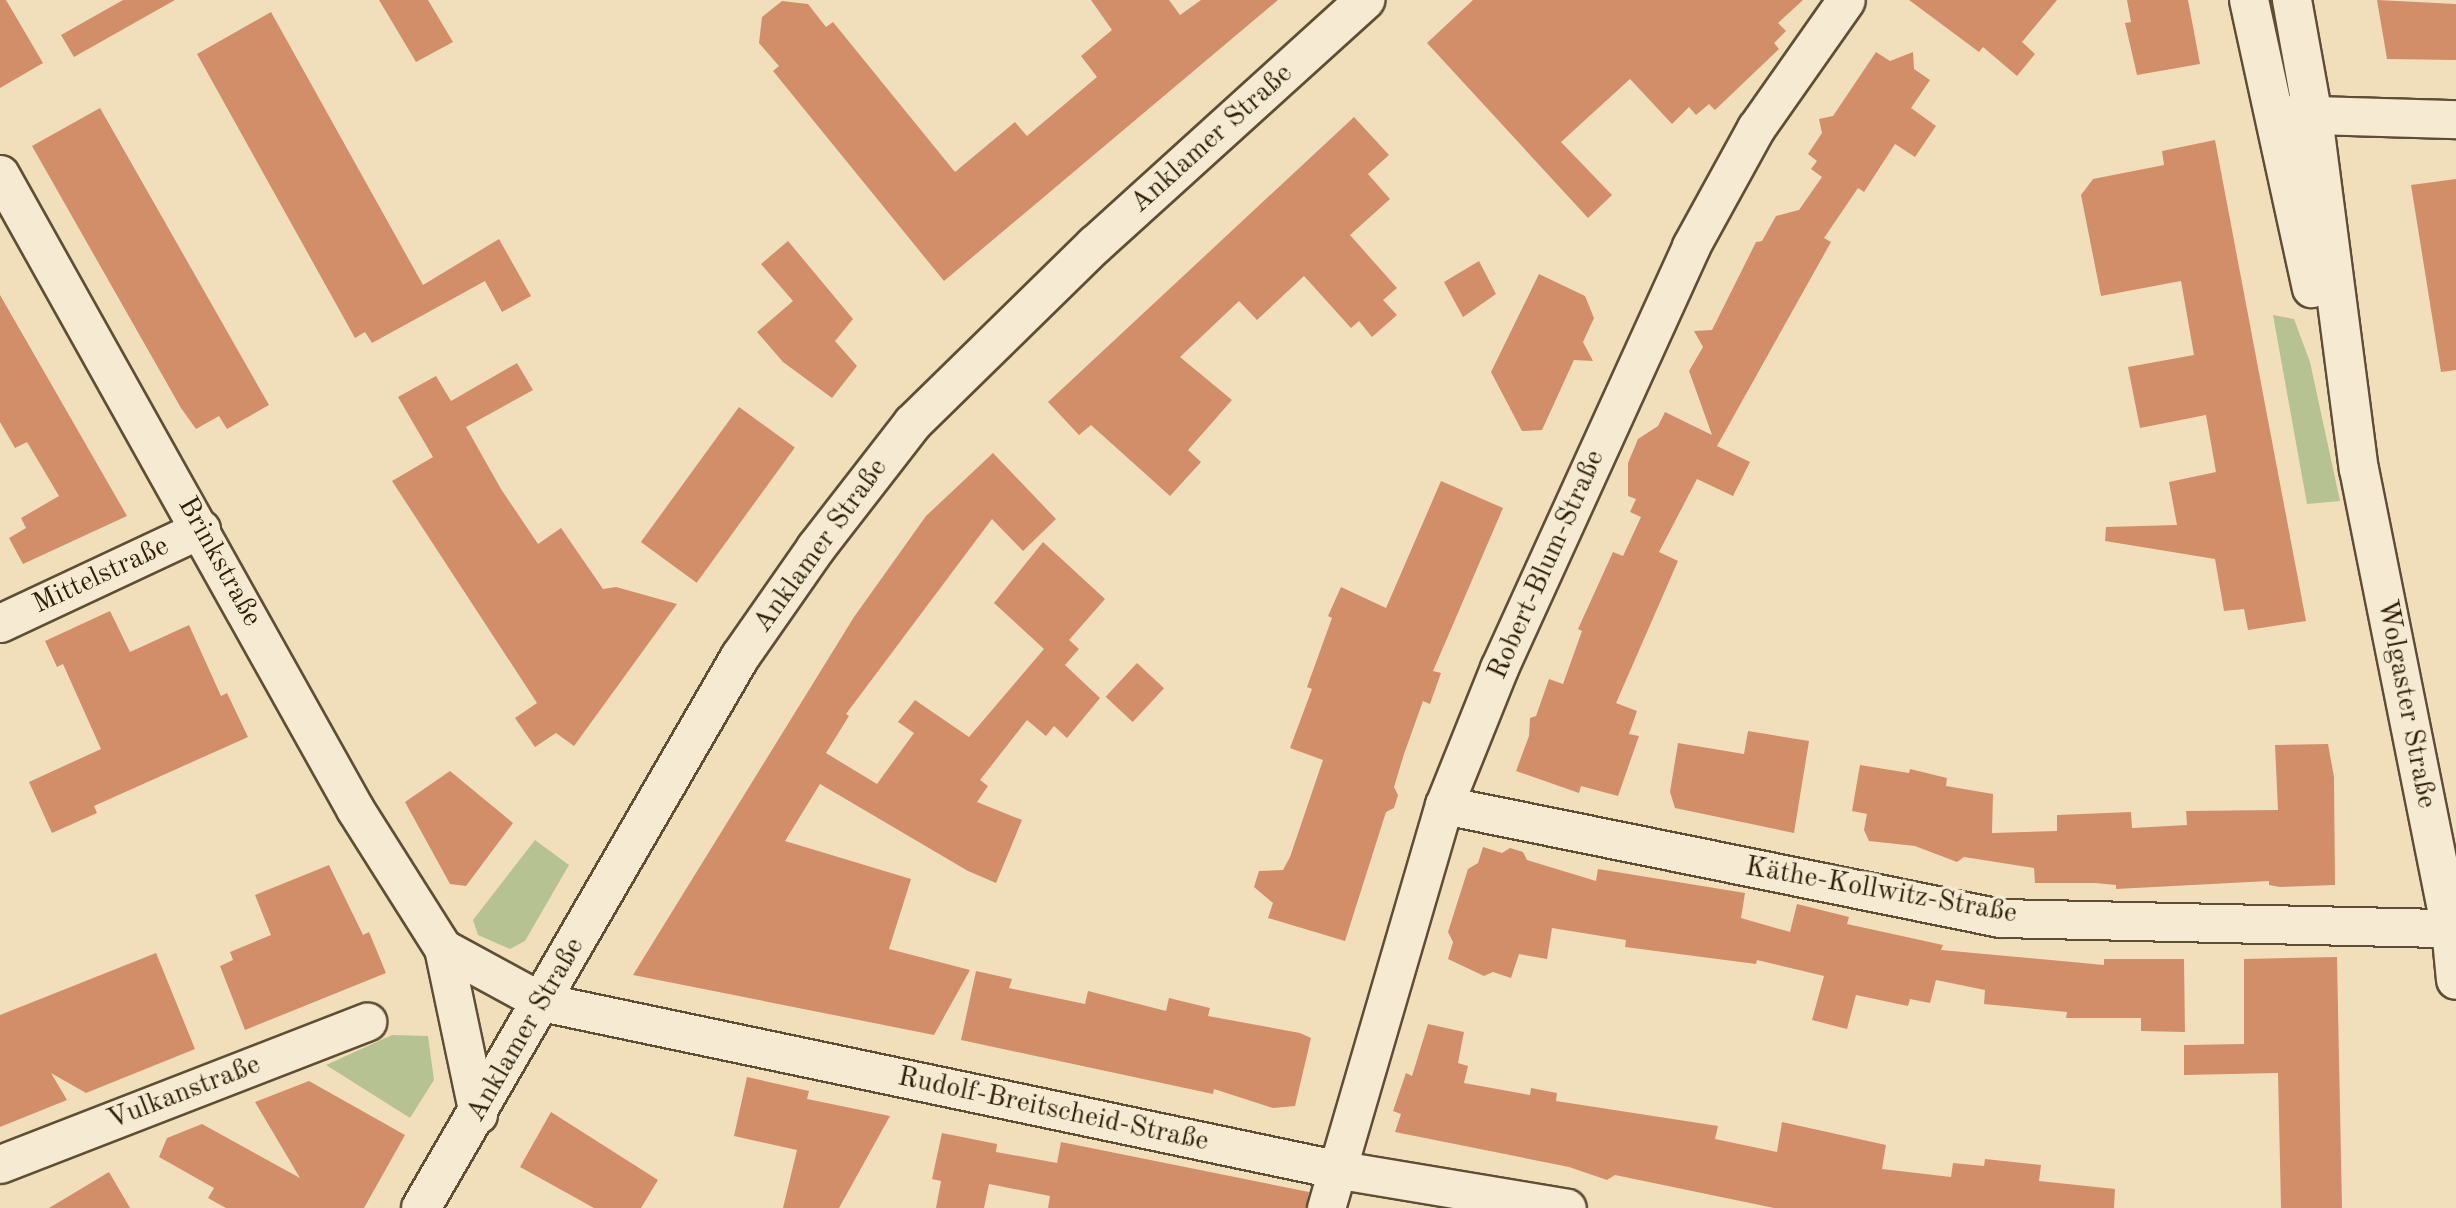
<!DOCTYPE html>
<html>
<head>
<meta charset="utf-8">
<style>
  body { margin:0 }
  #map { position:relative; width:2456px; height:1208px; overflow:hidden; background:#f1dfbc; font-family:"Old Standard TT",serif }
  div>[style] { position:absolute }
  .green>* { inset:0; background:#b7c293 }
  .building>* { inset:0; background:#d28e69; transform-origin:0 0 }
  .roads { filter:drop-shadow(2px 0 #5f4e34) drop-shadow(-2px 0 #5f4e34) drop-shadow(0 2px #5f4e34) drop-shadow(0 -2px #5f4e34) }
  .minor>* { height:37px; margin:-18.5px; padding:0 18.5px; transform-origin:18.5px; border-radius:18.5px; background:#f6ead3 }
  .secondary>* { height:38px; margin:-19px; padding:0 19px; transform-origin:19px; border-radius:19px; background:#f6ead3 }
  span { translate:-50% -50%; white-space:nowrap; text-align:center; line-height:1.15; -webkit-text-stroke:7px #f6ead3; paint-order:stroke }
  .street-label { font-size:28px; color:#2e1e07 }
</style>
</head>
<body>
<div id="map">
  <div class="green">
    <i style="clip-path:polygon(2273px 315px,2294px 319px,2310px 362px,2340px 501px,2307px 504px)"></i>
    <i style="clip-path:polygon(535px 840px,569px 865px,525px 941px,510px 949px,478px 935px,473px 920px)"></i>
    <i style="clip-path:polygon(392px 1035px,428px 1036px,434px 1080px,410px 1118px,326px 1065px)"></i>
  </div>
  <div class="building">
    <i style="clip-path:polygon(0 0,6px 0,43px 63px,0 88px)"></i>
    <i style="clip-path:polygon(123px 0,175px 0,74px 57px,61px 35px)"></i>
    <i style="clip-path:polygon(379px 0,428px 0,453px 42px,416px 62px)"></i>
    <i style="clip-path:polygon(1091px 0,1169px 0,1180px 15px,1201px 0,1278px 0,944px 281px,773px 71px,779px 66px,759px 43px,762px 17px,782px 1px,808px 4px,826px 27px,833px 22px,955px 172px,1015px 122px,1027px 136px,1097px 77px,1081px 56px,1112px 30px)"></i>
    <i style="clip-path:polygon(1473px 0,1803px 0,1778px 23px,1786px 31px,1774px 43px,1779px 49px,1715px 110px,1709px 104px,1696px 115px,1689px 107px,1672px 124px,1630px 79px,1561px 142px,1612px 195px,1588px 218px,1427px 43px)"></i>
    <i style="clip-path:polygon(1909px 0,2057px 0,2022px 42px,2035px 54px,2017px 76px,1983px 47px,1979px 52px)"></i>
    <i style="clip-path:polygon(2127px 0,2188px 0,2200px 64px,2137px 75px,2125px 23px,2131px 22px)"></i>
    <i style="clip-path:polygon(2377px 0,2456px 4px,2456px 60px,2387px 59px)"></i>
    <i style="clip-path:polygon(271px 12px,423px 285px,499px 239px,531px 296px,502px 312px,485px 281px,372px 343px,365px 332px,355px 338px,197px 54px)"></i>
    <i style="clip-path:polygon(1876px 52px,1890px 61px,1913px 52px,1914px 69px,1930px 80px,1911px 108px,1936px 126px,1915px 157px,1895px 144px,1864px 192px,1858px 188px,1824px 238px,1831px 242px,1717px 446px,1750px 462px,1733px 496px,1697px 479px,1659px 552px,1678px 561px,1616px 703px,1637px 711px,1629px 734px,1639px 736px,1618px 796px,1581px 786px,1579px 793px,1516px 771px,1529px 736px,1530px 718px,1536px 716px,1549px 679px,1563px 684px,1582px 631px,1578px 629px,1613px 552px,1623px 556px,1641px 517px,1630px 512px,1636px 499px,1628px 496px,1628px 463px,1638px 439px,1658px 426px,1665px 412px,1712px 435px,1689px 371px,1703px 347px,1694px 331px,1712px 330px,1756px 242px,1762px 241px,1776px 216px,1799px 210px,1822px 177px,1811px 169px,1817px 161px,1808px 154px,1822px 133px,1819px 119px,1833px 116px)"></i>
    <i style="clip-path:polygon(100px 108px,269px 405px,227px 429px,219px 416px,196px 429px,181px 408px,32px 146px)"></i>
    <i style="clip-path:polygon(1354px 117px,1389px 155px,1368px 174px,1390px 199px,1350px 235px,1397px 288px,1383px 300px,1397px 315px,1372px 337px,1359px 321px,1351px 328px,1304px 276px,1257px 320px,1239px 301px,1180px 357px,1232px 400px,1188px 450px,1201px 462px,1170px 496px,1091px 425px,1079px 435px,1048px 402px)"></i>
    <i style="clip-path:polygon(2215px 140px,2306px 621px,2248px 630px,2244px 609px,2224px 611px,2215px 559px,2105px 541px,2106px 527px,2177px 525px,2169px 482px,2216px 472px,2206px 415px,2140px 428px,2128px 367px,2194px 355px,2181px 281px,2101px 296px,2081px 195px,2093px 179px,2164px 165px,2162px 151px)"></i>
    <i style="clip-path:polygon(2456px 179px,2456px 370px,2441px 372px,2411px 185px)"></i>
    <i style="clip-path:polygon(788px 241px,853px 319px,835px 341px,857px 366px,832px 398px,783px 362px,757px 332px,793px 301px,761px 264px)"></i>
    <i style="clip-path:polygon(1479px 261px,1496px 294px,1463px 317px,1444px 282px)"></i>
    <i style="clip-path:polygon(1539px 274px,1585px 296px,1594px 318px,1583px 342px,1593px 361px,1574px 360px,1542px 430px,1522px 431px,1491px 372px)"></i>
    <i style="clip-path:polygon(0 295px,127px 516px,23px 564px,9px 538px,26px 528px,21px 518px,59px 496px,27px 442px,15px 448px,0 422px)"></i>
    <i style="clip-path:polygon(517px 363px,533px 390px,466px 427px,501px 489px,538px 544px,561px 528px,603px 589px,616px 587px,677px 604px,574px 746px,556px 733px,535px 747px,515px 718px,537px 703px,392px 481px,433px 457px,398px 397px,436px 376px,451px 401px)"></i>
    <i style="left:739px;top:407px;width:69px;height:167px;rotate:36deg"></i>
    <i style="clip-path:polygon(993px 453px,1056px 519px,1023px 551px,992px 519px,846px 714px,849px 716px,826px 753px,877px 784px,914px 733px,898px 722px,915px 700px,969px 737px,1044px 649px,994px 603px,1043px 542px,1105px 599px,1069px 640px,1079px 649px,1065px 665px,1100px 698px,1067px 738px,1054px 726px,1046px 736px,1027px 720px,980px 780px,988px 786px,977px 802px,1022px 820px,996px 883px,968px 871px,820px 784px,785px 841px,911px 879px,889px 949px,970px 970px,934px 1035px,633px 975px,854px 617px,926px 516px)"></i>
    <i style="clip-path:polygon(1441px 481px,1503px 508px,1433px 671px,1441px 673px,1430px 704px,1423px 701px,1404px 754px,1394px 787px,1398px 795px,1394px 808px,1386px 812px,1345px 941px,1268px 918px,1273px 903px,1254px 887px,1259px 871px,1283px 870px,1290px 857px,1323px 760px,1290px 748px,1312px 689px,1307px 687px,1332px 618px,1328px 616px,1341px 587px,1386px 608px)"></i>
    <i style="clip-path:polygon(110px 611px,130px 652px,189px 625px,221px 696px,227px 693px,248px 737px,94px 806px,97px 813px,52px 833px,29px 782px,101px 749px,63px 664px,57px 667px,45px 641px)"></i>
    <i style="left:1137px;top:663px;width:37px;height:46px;rotate:43deg"></i>
    <i style="clip-path:polygon(1748px 731px,1809px 741px,1794px 833px,1675px 808px,1670px 792px,1678px 743px,1744px 754px)"></i>
    <i style="clip-path:polygon(2328px 744px,2334px 777px,2335px 885px,2280px 887px,2269px 885px,2269px 881px,2116px 889px,2116px 885px,2095px 883px,2035px 883px,2034px 868px,1964px 857px,1957px 862px,1915px 846px,1869px 841px,1864px 830px,1867px 814px,1852px 811px,1860px 765px,1909px 773px,1910px 769px,1947px 778px,1946px 786px,1993px 794px,1992px 833px,2057px 831px,2057px 815px,2131px 812px,2132px 828px,2187px 825px,2186px 811px,2278px 810px,2275px 745px)"></i>
    <i style="clip-path:polygon(450px 771px,513px 823px,466px 886px,450px 884px,405px 802px)"></i>
    <i style="clip-path:polygon(1483px 847px,1502px 853px,1510px 848px,1523px 852px,1527px 860px,1596px 881px,1598px 869px,1745px 893px,1741px 918px,1790px 932px,1797px 904px,1849px 917px,1847px 924px,1943px 945px,1941px 950px,2104px 965px,2104px 959px,2184px 959px,2185px 1032px,2141px 1031px,2141px 1018px,2066px 1018px,2067px 1012px,1984px 1004px,1985px 990px,1936px 980px,1930px 1003px,1910px 999px,1908px 1006px,1856px 995px,1847px 1029px,1812px 1020px,1824px 976px,1757px 960px,1756px 964px,1625px 947px,1626px 940px,1552px 928px,1547px 959px,1519px 954px,1511px 978px,1493px 972px,1484px 976px,1448px 959px,1453px 942px,1448px 932px,1468px 869px,1478px 863px)"></i>
    <i style="clip-path:polygon(329px 865px,363px 935px,369px 932px,386px 973px,245px 1030px,220px 966px,233px 960px,230px 952px,271px 935px,255px 895px)"></i>
    <i style="clip-path:polygon(156px 953px,195px 1049px,86px 1093px,51px 1073px,67px 1100px,0 1127px,0 1015px)"></i>
    <i style="clip-path:polygon(2337px 957px,2342px 1208px,2281px 1208px,2278px 1073px,2184px 1075px,2184px 1045px,2244px 1044px,2244px 959px)"></i>
    <i style="clip-path:polygon(976px 971px,1012px 979px,1009px 988px,1085px 1004px,1088px 991px,1166px 1011px,1169px 998px,1210px 1008px,1208px 1016px,1300px 1033px,1311px 1038px,1295px 1106px,1273px 1108px,1214px 1089px,1213px 1094px,961px 1040px)"></i>
    <i style="clip-path:polygon(1428px 1024px,1464px 1032px,1458px 1063px,1468px 1066px,1464px 1083px,1530px 1095px,1531px 1088px,1557px 1093px,1556px 1101px,1718px 1126px,1715px 1139px,1777px 1152px,1782px 1122px,1886px 1145px,1882px 1169px,1951px 1177px,1953px 1163px,1984px 1166px,1985px 1159px,2041px 1165px,2039px 1181px,2115px 1189px,2114px 1208px,1774px 1208px,1615px 1175px,1607px 1180px,1569px 1167px,1395px 1132px,1401px 1114px,1393px 1111px,1406px 1073px,1412px 1076px)"></i>
    <i style="clip-path:polygon(747px 1077px,809px 1091px,807px 1099px,890px 1116px,839px 1208px,783px 1208px,797px 1150px,734px 1136px)"></i>
    <i style="clip-path:polygon(309px 1081px,405px 1135px,364px 1208px,226px 1208px,208px 1198px,214px 1188px,159px 1157px,167px 1138px,202px 1124px,300px 1178px,255px 1102px)"></i>
    <i style="clip-path:polygon(551px 1112px,658px 1180px,641px 1208px,594px 1208px,520px 1167px)"></i>
    <i style="clip-path:polygon(942px 1133px,997px 1144px,996px 1152px,1057px 1163px,1061px 1142px,1309px 1192px,1306px 1208px,1048px 1208px,1050px 1196px,989px 1184px,984px 1208px,936px 1208px,941px 1181px,932px 1179px)"></i>
    <i style="clip-path:polygon(109px 1172px,130px 1208px,49px 1208px)"></i>
  </div>
  <div class="roads">
    <div class="minor">
      <i style="left:2283px;top:114px;width:173px;rotate:1.7deg"></i>
      <i style="left:0;top:174px;width:727px;rotate:60.79deg"></i>
      <i style="left:355px;top:809px;width:165px;rotate:57.7deg"></i>
      <i style="left:443px;top:948px;width:170px;rotate:78.1deg"></i>
      <i style="left:0;top:623px;width:222px;rotate:-25.1deg"></i>
      <i style="left:1444px;top:805px;width:567px;rotate:11.49deg"></i>
      <i style="left:2000px;top:918px;width:456px;rotate:1.3deg"></i>
      <i style="left:443px;top:948px;width:113px;rotate:28.6deg"></i>
      <i style="left:542px;top:1002px;width:810px;rotate:11.89deg"></i>
      <i style="left:1335px;top:1169px;width:235px;rotate:9.5deg"></i>
      <i style="left:0;top:1164px;width:394px;rotate:-21.2deg"></i>
      <i style="left:1326px;top:1208px;width:420px;rotate:-73.7deg"></i>
      <i style="left:1444px;top:805px;width:148px;rotate:-68.1deg"></i>
      <i style="left:1499px;top:668px;width:464px;rotate:-65.5deg"></i>
      <i style="left:1691px;top:246px;width:135px;rotate:-61.2deg"></i>
      <i style="left:1756px;top:128px;width:156px;rotate:-54.9deg"></i>
    </div>
    <div class="secondary">
      <i style="left:2249px;top:0;width:295px;rotate:77.7deg"></i>
      <i style="left:2292px;top:0;width:119px;rotate:79.8deg"></i>
      <i style="left:2313px;top:117px;width:355px;rotate:82.6deg"></i>
      <i style="left:2359px;top:469px;width:468px;rotate:78.7deg"></i>
      <i style="left:2451px;top:928px;width:52px;rotate:84.5deg"></i>
      <i style="left:421px;top:1208px;width:637px;rotate:-59.93deg"></i>
      <i style="left:740px;top:657px;width:133px;rotate:-55.1deg"></i>
      <i style="left:816px;top:548px;width:158px;rotate:-52.2deg"></i>
      <i style="left:913px;top:423px;width:255px;rotate:-44.4deg"></i>
      <i style="left:1095px;top:245px;width:365px;rotate:-42.2deg"></i>
    </div>
  </div>
  <div class="street-label">
    <span style="left:1212px;top:139px;rotate:-42deg">Anklamer Straße</span>
    <span style="left:821px;top:546px;rotate:-54deg">Anklamer Straße</span>
    <span style="left:219px;top:562px;rotate:61deg">Brinkstraße</span>
    <span style="left:1547px;top:565px;rotate:-66deg">Robert-Blum-Straße</span>
    <span style="left:101px;top:576px;rotate:-25deg">Mittelstraße</span>
    <span style="left:2406px;top:704px;rotate:79deg">Wolgaster Straße</span>
    <span style="left:1881px;top:891px;rotate:10deg">Käthe-Kollwitz-Straße</span>
    <span style="left:526px;top:1030px;rotate:-60deg">Anklamer Straße</span>
    <span style="left:184px;top:1093px;rotate:-21deg">Vulkanstraße</span>
    <span style="left:1053px;top:1110px;rotate:12deg">Rudolf-Breitscheid-Straße</span>
  </div>
</div>
</body>
</html>
